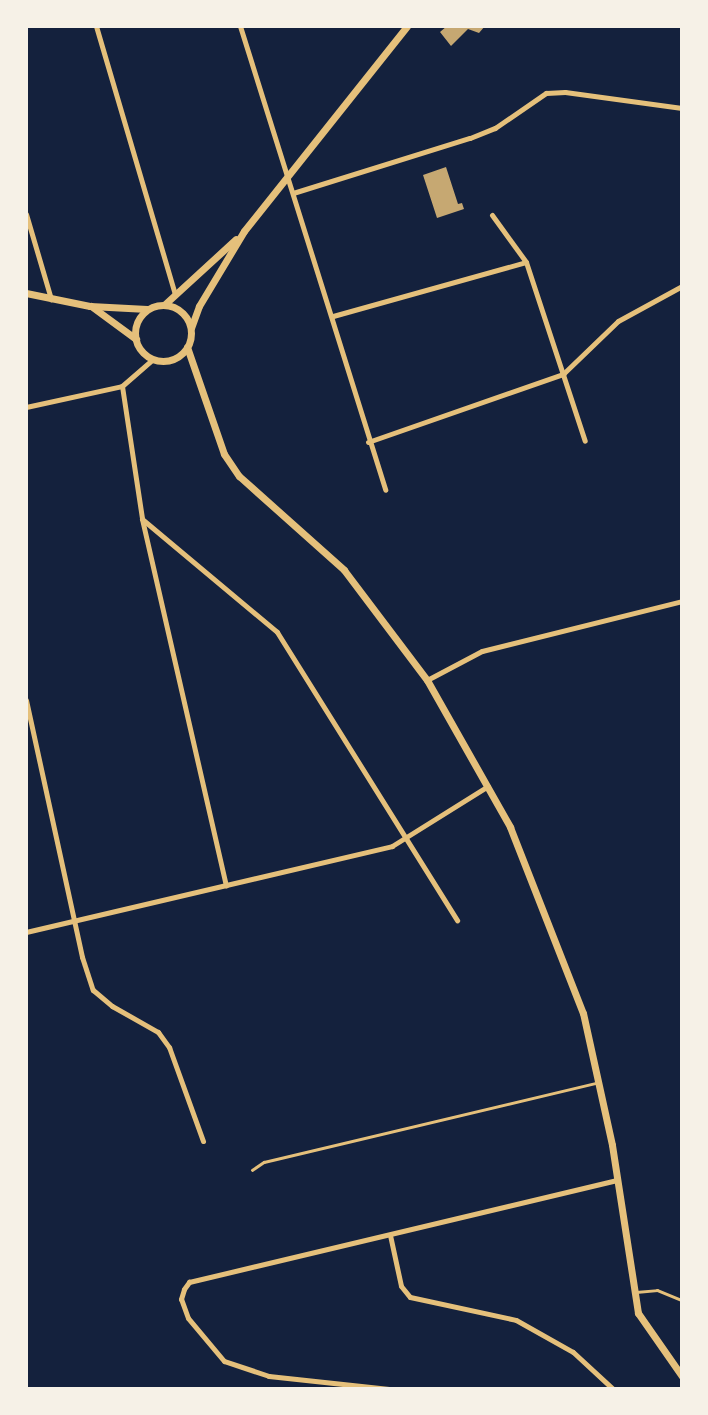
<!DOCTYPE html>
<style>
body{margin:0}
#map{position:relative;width:708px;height:1415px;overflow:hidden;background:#14213d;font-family:"Alegreya Sans",sans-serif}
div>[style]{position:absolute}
.building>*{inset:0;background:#c6a872}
.service>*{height:2.5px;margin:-1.25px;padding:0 1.25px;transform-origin:1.25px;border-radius:1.25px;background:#e5c07b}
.minor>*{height:5px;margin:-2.5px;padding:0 2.5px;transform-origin:2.5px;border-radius:2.5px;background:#e5c07b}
.tertiary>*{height:7px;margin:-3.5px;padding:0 3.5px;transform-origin:3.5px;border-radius:3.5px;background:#e5c07b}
.tertiary>.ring{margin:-3.5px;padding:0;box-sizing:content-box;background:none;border:7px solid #e5c07b;border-radius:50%}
span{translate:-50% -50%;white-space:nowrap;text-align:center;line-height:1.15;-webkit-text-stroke:7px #f6f1e7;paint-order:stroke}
.frame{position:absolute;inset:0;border:28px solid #f6f1e7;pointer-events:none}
</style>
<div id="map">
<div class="building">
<div style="clip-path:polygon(447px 26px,485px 26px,479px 33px,468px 29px,451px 46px,440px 32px)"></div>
<div style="clip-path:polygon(446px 167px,458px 204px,462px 203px,464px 209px,437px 218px,423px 175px)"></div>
</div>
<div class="service">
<div style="left:252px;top:1170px;width:14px;rotate:-34deg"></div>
<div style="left:264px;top:1162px;width:341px;rotate:-13.4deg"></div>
<div style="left:636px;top:1292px;width:21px;rotate:-5deg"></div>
<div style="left:657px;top:1290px;width:27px;rotate:22deg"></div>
</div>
<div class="minor">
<div style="left:96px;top:26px;width:280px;rotate:73.6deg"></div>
<div style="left:240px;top:26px;width:486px;rotate:72.6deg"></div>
<div style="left:293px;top:193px;width:185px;rotate:-17.3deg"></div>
<div style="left:470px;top:138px;width:27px;rotate:-22deg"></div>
<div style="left:495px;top:128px;width:62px;rotate:-34.5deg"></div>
<div style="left:546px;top:93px;width:19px;rotate:-3deg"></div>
<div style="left:565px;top:92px;width:118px;rotate:7.8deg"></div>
<div style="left:26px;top:214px;width:89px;rotate:73.6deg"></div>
<div style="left:492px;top:215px;width:58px;rotate:54.1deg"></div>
<div style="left:526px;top:262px;width:188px;rotate:71.8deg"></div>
<div style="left:333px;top:316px;width:200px;rotate:-15.6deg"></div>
<div style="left:122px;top:386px;width:134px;rotate:81.4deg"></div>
<div style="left:142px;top:519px;width:376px;rotate:77.1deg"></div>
<div style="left:26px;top:407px;width:98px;rotate:-12.3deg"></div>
<div style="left:122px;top:386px;width:41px;rotate:-41.1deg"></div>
<div style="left:368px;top:442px;width:207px;rotate:-19.2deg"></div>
<div style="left:563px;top:374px;width:76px;rotate:-43.9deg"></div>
<div style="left:618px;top:321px;width:73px;rotate:-28.7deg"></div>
<div style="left:142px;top:519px;width:176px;rotate:39.9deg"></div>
<div style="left:277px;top:632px;width:340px;rotate:58deg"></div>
<div style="left:427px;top:680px;width:62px;rotate:-27.8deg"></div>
<div style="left:482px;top:651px;width:206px;rotate:-14deg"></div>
<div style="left:26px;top:700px;width:263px;rotate:77.7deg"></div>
<div style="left:82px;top:957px;width:35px;rotate:72deg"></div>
<div style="left:93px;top:990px;width:25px;rotate:40deg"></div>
<div style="left:112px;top:1006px;width:53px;rotate:29.5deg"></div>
<div style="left:158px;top:1032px;width:19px;rotate:54deg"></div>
<div style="left:169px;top:1047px;width:100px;rotate:70.1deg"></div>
<div style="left:26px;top:932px;width:376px;rotate:-13.2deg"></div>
<div style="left:392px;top:846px;width:113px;rotate:-32deg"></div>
<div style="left:390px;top:1235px;width:52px;rotate:77.8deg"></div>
<div style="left:401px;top:1286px;width:14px;rotate:51deg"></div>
<div style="left:410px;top:1297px;width:108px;rotate:12.2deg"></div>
<div style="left:516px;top:1320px;width:65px;rotate:29.3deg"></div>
<div style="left:573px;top:1352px;width:54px;rotate:42.8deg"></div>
<div style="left:389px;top:1389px;width:121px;rotate:-173.8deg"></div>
<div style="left:269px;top:1376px;width:47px;rotate:-161.6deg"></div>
<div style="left:224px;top:1361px;width:56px;rotate:-129.9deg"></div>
<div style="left:188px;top:1318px;width:20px;rotate:-110deg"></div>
<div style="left:181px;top:1299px;width:10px;rotate:-73deg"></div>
<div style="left:184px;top:1289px;width:9px;rotate:-54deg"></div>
<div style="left:189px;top:1282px;width:441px;rotate:-13.4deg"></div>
</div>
<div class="tertiary">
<div style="left:26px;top:293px;width:65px;rotate:11.5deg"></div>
<div style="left:90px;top:306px;width:57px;rotate:3deg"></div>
<div style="left:165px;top:304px;width:96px;rotate:-42.5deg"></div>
<div class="ring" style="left:135px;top:305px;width:49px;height:49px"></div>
<div style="left:91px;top:306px;width:56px;rotate:36.3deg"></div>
<div style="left:191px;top:328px;width:23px;rotate:-70deg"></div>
<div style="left:199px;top:306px;width:87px;rotate:-59deg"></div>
<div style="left:244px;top:231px;width:262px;rotate:-51.5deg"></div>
<div style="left:187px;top:347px;width:113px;rotate:70.9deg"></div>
<div style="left:224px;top:454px;width:27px;rotate:56deg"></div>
<div style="left:239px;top:476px;width:141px;rotate:41.8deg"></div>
<div style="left:344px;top:570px;width:138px;rotate:53deg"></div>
<div style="left:427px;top:680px;width:169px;rotate:60.5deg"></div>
<div style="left:510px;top:827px;width:200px;rotate:68.6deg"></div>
<div style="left:583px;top:1013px;width:135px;rotate:77.6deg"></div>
<div style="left:612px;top:1145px;width:170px;rotate:81.2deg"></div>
<div style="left:638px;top:1313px;width:77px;rotate:55.1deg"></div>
</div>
<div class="frame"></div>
</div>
